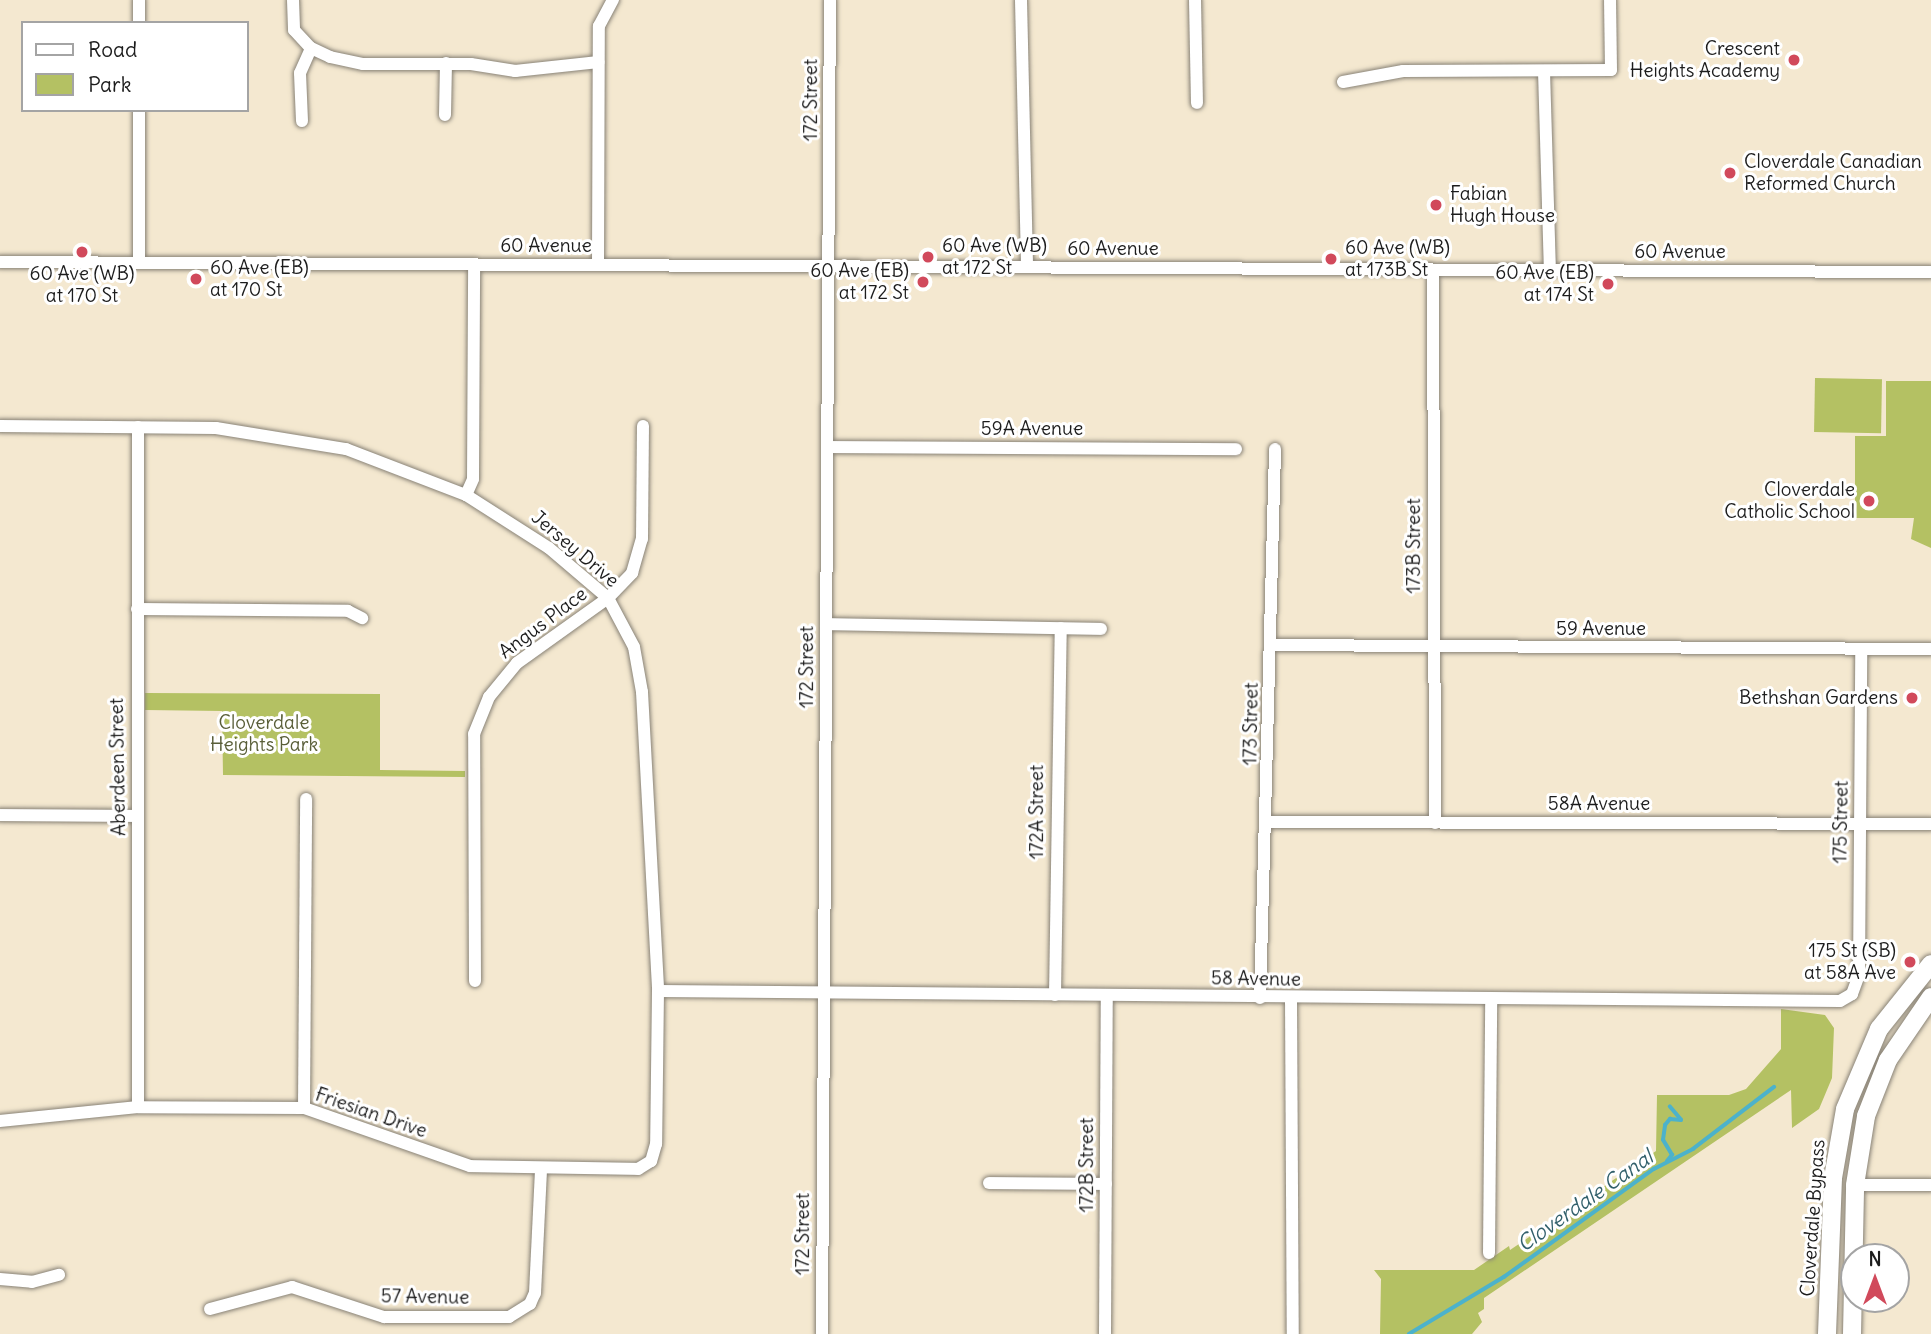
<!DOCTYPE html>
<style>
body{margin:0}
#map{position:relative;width:1931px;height:1334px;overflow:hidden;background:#f4e8d0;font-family:Delius,sans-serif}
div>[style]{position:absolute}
.green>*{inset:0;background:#b4c163;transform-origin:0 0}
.stream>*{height:3.5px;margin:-1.75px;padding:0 1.75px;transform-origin:1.75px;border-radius:1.75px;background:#4cb2cb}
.roads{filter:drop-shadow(0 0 2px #888276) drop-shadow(0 0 2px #888276)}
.minor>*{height:12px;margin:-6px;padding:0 6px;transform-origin:6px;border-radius:6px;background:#fff}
.highway>*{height:18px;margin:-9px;padding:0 9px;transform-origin:9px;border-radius:9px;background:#fff}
.dots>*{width:19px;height:19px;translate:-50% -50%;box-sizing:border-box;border:4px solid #fff;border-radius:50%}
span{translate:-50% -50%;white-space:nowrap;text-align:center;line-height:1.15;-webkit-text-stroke:6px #fff;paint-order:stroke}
.poi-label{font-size:19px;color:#1c1c1c}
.right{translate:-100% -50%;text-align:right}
.left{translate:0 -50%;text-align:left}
.street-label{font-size:19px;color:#1c1c1c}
.park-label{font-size:19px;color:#595e38}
.water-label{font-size:21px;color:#32606b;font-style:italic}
.legend{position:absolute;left:21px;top:21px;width:228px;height:91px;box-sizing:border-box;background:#fff;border:2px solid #a4a4a4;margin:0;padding:9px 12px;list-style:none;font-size:21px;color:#1c1c1c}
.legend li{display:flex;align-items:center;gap:14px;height:35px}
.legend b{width:35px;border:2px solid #a4a4a4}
.north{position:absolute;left:1840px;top:1243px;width:70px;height:70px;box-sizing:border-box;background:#fff;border:2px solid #a4a4a4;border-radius:50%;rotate:0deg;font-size:19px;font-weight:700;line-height:28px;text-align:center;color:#1c1c1c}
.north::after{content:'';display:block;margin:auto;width:24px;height:32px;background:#d1495b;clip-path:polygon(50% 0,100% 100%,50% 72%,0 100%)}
</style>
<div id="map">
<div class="green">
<div style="left:1815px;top:378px;width:67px;height:54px;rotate:1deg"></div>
<div style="clip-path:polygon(1886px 381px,1931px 381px,1931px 548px,1911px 539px,1914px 518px,1855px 518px,1855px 436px,1886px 436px)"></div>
<div style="clip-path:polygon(145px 693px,380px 694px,380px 770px,465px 771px,465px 777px,223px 775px,222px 711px,145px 710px)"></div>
<div style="clip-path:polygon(1781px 1009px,1825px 1015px,1834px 1028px,1832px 1078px,1819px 1109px,1792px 1128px,1791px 1090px,1484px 1298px,1484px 1309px,1478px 1313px,1482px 1322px,1472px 1334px,1380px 1334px,1381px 1279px,1374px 1270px,1474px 1270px,1509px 1246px,1510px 1250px,1656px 1151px,1657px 1095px,1729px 1095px,1746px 1089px,1781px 1049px)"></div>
</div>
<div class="stream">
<div style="left:1667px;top:1161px;width:8px;rotate:-50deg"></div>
<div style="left:1672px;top:1155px;width:17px;rotate:-121deg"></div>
<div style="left:1663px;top:1140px;width:15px;rotate:-82deg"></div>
<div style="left:1665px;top:1125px;width:8px;rotate:-50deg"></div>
<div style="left:1670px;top:1119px;width:11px;rotate:5deg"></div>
<div style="left:1681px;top:1120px;width:17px;rotate:-130deg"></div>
<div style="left:1409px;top:1334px;width:111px;rotate:-31deg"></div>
<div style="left:1504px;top:1277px;width:185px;rotate:-35.8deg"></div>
<div style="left:1654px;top:1169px;width:44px;rotate:-27.1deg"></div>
<div style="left:1693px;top:1149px;width:102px;rotate:-37.4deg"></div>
</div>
<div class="roads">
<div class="minor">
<div style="left:293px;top:0;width:30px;rotate:88deg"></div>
<div style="left:294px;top:30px;width:25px;rotate:47deg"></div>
<div style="left:311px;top:48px;width:21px;rotate:25deg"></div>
<div style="left:330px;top:57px;width:34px;rotate:12deg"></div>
<div style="left:363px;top:64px;width:108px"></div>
<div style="left:471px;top:64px;width:45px;rotate:9deg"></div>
<div style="left:515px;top:71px;width:84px;rotate:-6.1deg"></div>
<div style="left:1021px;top:0;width:267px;rotate:88.7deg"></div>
<div style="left:1195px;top:0;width:103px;rotate:88.9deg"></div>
<div style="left:139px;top:23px;width:23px;rotate:-90deg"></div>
<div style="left:1544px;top:71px;width:199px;rotate:88.3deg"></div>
<div style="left:1343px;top:82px;width:61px;rotate:-10.4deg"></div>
<div style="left:1403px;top:71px;width:208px;rotate:-0.3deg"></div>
<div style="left:1611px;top:70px;width:70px;rotate:-90.8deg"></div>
<div style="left:445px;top:115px;width:52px;rotate:-88.9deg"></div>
<div style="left:302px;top:121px;width:48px;rotate:-92.4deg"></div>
<div style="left:300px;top:73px;width:27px;rotate:-66deg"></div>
<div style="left:0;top:262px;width:1931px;rotate:0.3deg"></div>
<div style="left:139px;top:262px;width:152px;rotate:-90deg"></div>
<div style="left:598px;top:265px;width:239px;rotate:-89.8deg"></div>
<div style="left:599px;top:26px;width:30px;rotate:-62deg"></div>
<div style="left:1433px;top:270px;width:553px;rotate:89.79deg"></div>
<div style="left:0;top:426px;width:216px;rotate:0.5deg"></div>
<div style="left:216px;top:428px;width:132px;rotate:9.2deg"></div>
<div style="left:346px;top:449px;width:129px;rotate:21deg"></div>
<div style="left:466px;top:495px;width:98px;rotate:32.6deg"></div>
<div style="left:549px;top:548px;width:77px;rotate:40.3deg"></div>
<div style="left:608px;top:598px;width:55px;rotate:62deg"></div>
<div style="left:634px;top:647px;width:46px;rotate:79.9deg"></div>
<div style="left:642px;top:692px;width:299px;rotate:86.9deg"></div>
<div style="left:658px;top:991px;width:153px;rotate:90.7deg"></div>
<div style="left:656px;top:1144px;width:18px;rotate:106deg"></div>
<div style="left:651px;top:1161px;width:15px;rotate:148deg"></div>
<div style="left:638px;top:1169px;width:168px;rotate:-179deg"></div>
<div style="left:470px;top:1166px;width:176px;rotate:-160.7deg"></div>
<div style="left:304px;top:1108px;width:166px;rotate:-179.7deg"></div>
<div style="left:138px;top:1107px;width:139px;rotate:174.2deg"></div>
<div style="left:828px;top:447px;width:408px;rotate:0.3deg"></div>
<div style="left:466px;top:495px;width:17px;rotate:-66deg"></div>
<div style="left:473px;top:479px;width:215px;rotate:-89.7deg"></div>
<div style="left:137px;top:609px;width:211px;rotate:0.5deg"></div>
<div style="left:348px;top:611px;width:16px;rotate:27deg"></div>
<div style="left:826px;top:624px;width:275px;rotate:1deg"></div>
<div style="left:1271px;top:645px;width:660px;rotate:0.35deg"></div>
<div style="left:0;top:815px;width:137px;rotate:0.4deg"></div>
<div style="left:1267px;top:822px;width:664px;rotate:0.17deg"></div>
<div style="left:475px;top:981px;width:247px;rotate:-90.2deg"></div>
<div style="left:474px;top:734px;width:40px;rotate:-68deg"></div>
<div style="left:489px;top:697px;width:44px;rotate:-50.5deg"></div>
<div style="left:517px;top:663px;width:112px;rotate:-35.5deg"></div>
<div style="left:608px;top:598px;width:35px;rotate:-46deg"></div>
<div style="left:632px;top:573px;width:35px;rotate:-74deg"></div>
<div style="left:642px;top:539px;width:113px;rotate:-89.5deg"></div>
<div style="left:658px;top:991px;width:1182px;rotate:0.48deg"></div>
<div style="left:1840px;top:1001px;width:14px;rotate:-30deg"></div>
<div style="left:1852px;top:994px;width:20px;rotate:-70deg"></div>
<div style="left:1859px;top:975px;width:326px;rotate:-89.6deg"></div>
<div style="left:1055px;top:995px;width:367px;rotate:-89.1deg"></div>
<div style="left:1260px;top:998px;width:549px;rotate:-88.43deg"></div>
<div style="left:1291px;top:998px;width:336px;rotate:89.7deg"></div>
<div style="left:138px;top:1107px;width:680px;rotate:-90deg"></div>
<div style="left:304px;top:1108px;width:309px;rotate:-89.6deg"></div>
<div style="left:989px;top:1183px;width:117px;rotate:0.5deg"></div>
<div style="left:1855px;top:1185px;width:76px"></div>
<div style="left:1489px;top:1253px;width:253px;rotate:-89.5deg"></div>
<div style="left:0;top:1279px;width:32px;rotate:5deg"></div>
<div style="left:32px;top:1282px;width:28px;rotate:-15deg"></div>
<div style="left:210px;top:1309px;width:85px;rotate:-15deg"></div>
<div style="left:292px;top:1287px;width:97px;rotate:18.1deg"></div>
<div style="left:384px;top:1317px;width:125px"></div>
<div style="left:509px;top:1317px;width:25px;rotate:-32deg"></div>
<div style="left:530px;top:1304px;width:12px;rotate:-66deg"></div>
<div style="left:535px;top:1293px;width:123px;rotate:-87.2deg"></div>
<div style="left:822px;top:1334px;width:1334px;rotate:-89.66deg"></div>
<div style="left:1105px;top:1334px;width:338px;rotate:-89.7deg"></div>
</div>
<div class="highway">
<div style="left:1827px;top:1334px;width:156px;rotate:-87.8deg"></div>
<div style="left:1833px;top:1178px;width:70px;rotate:-80.1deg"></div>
<div style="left:1845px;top:1109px;width:87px;rotate:-67deg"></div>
<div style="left:1879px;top:1029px;width:83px;rotate:-51.3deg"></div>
<div style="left:1852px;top:1334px;width:149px;rotate:-88.8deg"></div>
<div style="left:1855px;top:1185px;width:70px;rotate:-80.9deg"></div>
<div style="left:1866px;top:1116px;width:60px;rotate:-68.6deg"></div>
<div style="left:1888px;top:1060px;width:76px;rotate:-55.7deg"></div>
</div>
</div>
<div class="dots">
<div style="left:1794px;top:60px;background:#d1495b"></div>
<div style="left:1730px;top:173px;background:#d1495b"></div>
<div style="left:1436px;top:205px;background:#d1495b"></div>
<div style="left:82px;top:252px;background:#d1495b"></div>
<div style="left:928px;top:257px;background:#d1495b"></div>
<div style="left:1331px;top:259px;background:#d1495b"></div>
<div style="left:196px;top:279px;background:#d1495b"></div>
<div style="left:923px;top:282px;background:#d1495b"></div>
<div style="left:1608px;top:284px;background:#d1495b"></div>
<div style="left:1869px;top:501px;background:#d1495b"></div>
<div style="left:1912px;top:698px;background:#d1495b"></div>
<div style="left:1910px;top:962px;background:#d1495b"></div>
</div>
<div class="poi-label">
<span class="right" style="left:1780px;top:60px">Crescent<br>Heights Academy</span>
<span class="left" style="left:1744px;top:173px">Cloverdale Canadian<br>Reformed Church</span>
<span class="left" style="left:1450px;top:205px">Fabian<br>Hugh House</span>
<span class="left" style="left:942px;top:257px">60 Ave (WB)<br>at 172 St</span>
<span class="left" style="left:1345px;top:259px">60 Ave (WB)<br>at 173B St</span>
<span class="left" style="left:210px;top:279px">60 Ave (EB)<br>at 170 St</span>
<span class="right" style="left:909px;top:282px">60 Ave (EB)<br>at 172 St</span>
<span class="right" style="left:1594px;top:284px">60 Ave (EB)<br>at 174 St</span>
<span style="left:82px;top:285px">60 Ave (WB)<br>at 170 St</span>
<span class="right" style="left:1855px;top:501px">Cloverdale<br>Catholic School</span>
<span class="right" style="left:1898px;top:698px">Bethshan Gardens</span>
<span class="right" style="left:1896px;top:962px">175 St (SB)<br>at 58A Ave</span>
</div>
<div class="street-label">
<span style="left:811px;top:100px;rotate:-90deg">172 Street</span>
<span style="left:546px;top:246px">60 Avenue</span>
<span style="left:1113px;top:249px">60 Avenue</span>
<span style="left:1680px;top:252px">60 Avenue</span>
<span style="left:1032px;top:429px">59A Avenue</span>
<span style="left:1414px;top:546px;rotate:-90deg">173B Street</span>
<span style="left:575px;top:549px;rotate:40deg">Jersey Drive</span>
<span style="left:543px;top:623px;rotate:-37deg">Angus Place</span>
<span style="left:1601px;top:629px">59 Avenue</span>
<span style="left:807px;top:667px;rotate:-90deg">172 Street</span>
<span style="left:1251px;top:724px;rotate:-89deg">173 Street</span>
<span style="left:118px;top:767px;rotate:-91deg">Aberdeen Street</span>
<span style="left:1599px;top:804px">58A Avenue</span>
<span style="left:1037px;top:812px;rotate:-90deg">172A Street</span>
<span style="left:1841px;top:822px;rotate:-89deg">175 Street</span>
<span style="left:1256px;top:979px;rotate:1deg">58 Avenue</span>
<span style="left:371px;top:1113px;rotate:19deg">Friesian Drive</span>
<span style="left:1087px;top:1165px;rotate:-90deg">172B Street</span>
<span style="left:1813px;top:1218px;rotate:-86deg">Cloverdale Bypass</span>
<span style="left:803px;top:1234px;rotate:-90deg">172 Street</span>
<span style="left:425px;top:1297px;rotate:1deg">57 Avenue</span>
</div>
<div class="park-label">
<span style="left:264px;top:734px">Cloverdale<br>Heights Park</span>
</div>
<div class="water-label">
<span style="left:1585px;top:1201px;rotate:-35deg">Cloverdale Canal</span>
</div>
<ul class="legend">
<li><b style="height:9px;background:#fff"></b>Road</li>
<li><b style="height:19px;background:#b4c163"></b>Park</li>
</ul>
<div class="north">N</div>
</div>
